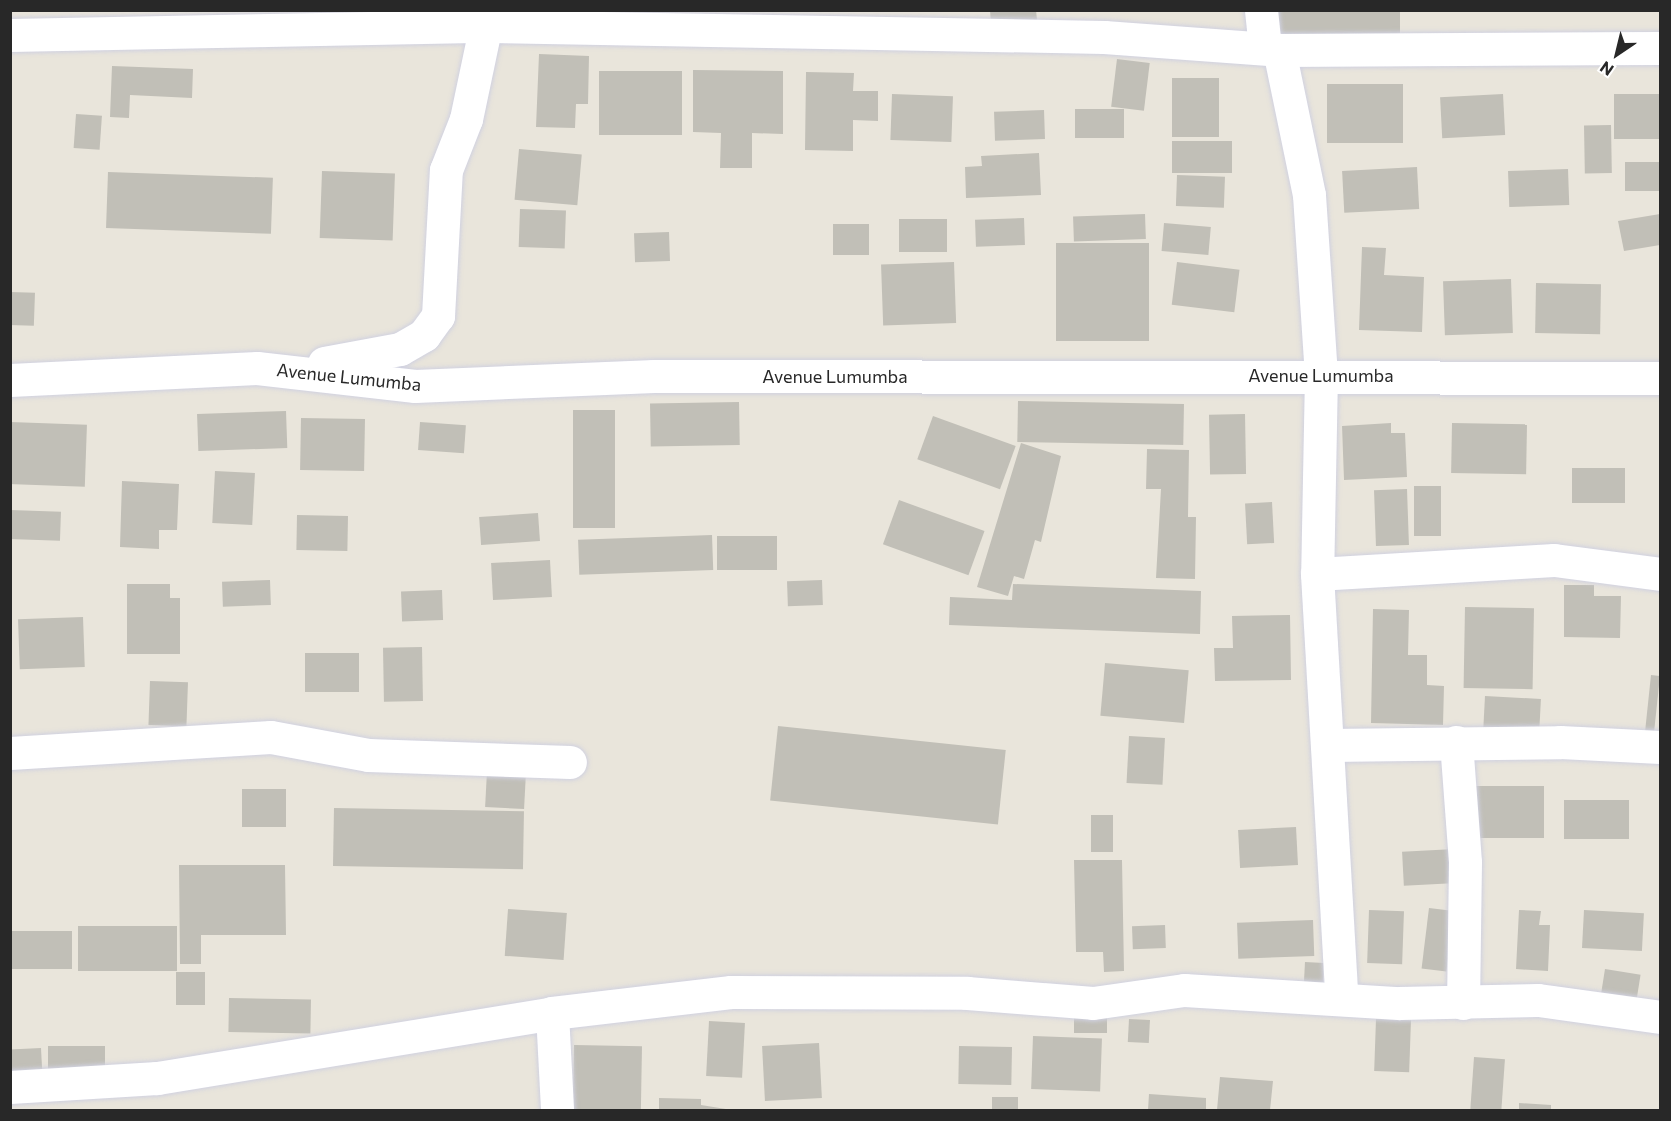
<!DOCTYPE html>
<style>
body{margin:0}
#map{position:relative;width:1671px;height:1121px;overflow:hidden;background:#e9e5db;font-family:Commissioner,sans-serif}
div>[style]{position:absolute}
.building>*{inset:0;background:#c1bfb7;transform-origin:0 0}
.roads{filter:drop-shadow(0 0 2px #d0d1e0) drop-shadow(0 0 2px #d0d1e0)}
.minor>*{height:33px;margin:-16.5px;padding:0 16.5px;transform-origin:16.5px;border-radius:16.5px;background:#fff}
span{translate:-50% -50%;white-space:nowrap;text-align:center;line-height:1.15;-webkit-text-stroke:6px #fff;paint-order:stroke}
.street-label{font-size:18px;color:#282828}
.frame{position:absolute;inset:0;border:12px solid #282828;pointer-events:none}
.north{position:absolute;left:1587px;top:24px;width:60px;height:60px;-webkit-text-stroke:4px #fff;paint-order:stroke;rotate:215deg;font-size:16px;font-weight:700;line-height:24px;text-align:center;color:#282828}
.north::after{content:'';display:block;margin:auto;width:21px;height:27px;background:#282828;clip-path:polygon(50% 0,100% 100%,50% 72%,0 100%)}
</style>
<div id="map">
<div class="building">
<div style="clip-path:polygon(990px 10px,1036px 10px,1037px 20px,991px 23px)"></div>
<div style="left:1276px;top:10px;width:124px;height:24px"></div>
<div style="clip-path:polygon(539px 54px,589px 56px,588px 104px,576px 104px,575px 128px,536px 127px)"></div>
<div style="left:1117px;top:59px;width:33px;height:48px;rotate:7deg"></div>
<div style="clip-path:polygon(112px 66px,193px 69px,192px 98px,130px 95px,129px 118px,110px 117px)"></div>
<div style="clip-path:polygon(693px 70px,783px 71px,783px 134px,752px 133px,752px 168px,720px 168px,721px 133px,693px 132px)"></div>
<div style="left:599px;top:71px;width:83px;height:64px"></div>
<div style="clip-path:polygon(806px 72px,854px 73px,853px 91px,878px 91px,878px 121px,853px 120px,853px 151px,805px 150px)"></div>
<div style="left:1172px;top:78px;width:47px;height:59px"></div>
<div style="left:1327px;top:84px;width:76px;height:59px"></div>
<div style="left:892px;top:94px;width:61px;height:46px;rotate:2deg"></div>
<div style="left:1503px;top:94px;width:41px;height:63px;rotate:87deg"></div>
<div style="left:1660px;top:94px;width:45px;height:46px;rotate:90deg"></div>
<div style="left:1124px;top:109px;width:29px;height:49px;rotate:90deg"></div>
<div style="left:1044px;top:110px;width:29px;height:50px;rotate:88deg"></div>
<div style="left:76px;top:114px;width:26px;height:34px;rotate:4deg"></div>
<div style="left:1611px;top:125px;width:48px;height:27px;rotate:89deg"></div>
<div style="left:1172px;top:141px;width:60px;height:32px"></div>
<div style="left:519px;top:149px;width:63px;height:51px;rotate:5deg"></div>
<div style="clip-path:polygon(1039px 153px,1041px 195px,966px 198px,965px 167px,982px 166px,981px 156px)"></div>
<div style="left:1625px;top:162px;width:35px;height:29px"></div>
<div style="left:1417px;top:167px;width:42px;height:75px;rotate:87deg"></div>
<div style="left:1568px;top:169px;width:36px;height:60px;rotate:88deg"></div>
<div style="left:322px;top:171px;width:73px;height:67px;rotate:2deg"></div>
<div style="left:108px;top:172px;width:165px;height:56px;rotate:2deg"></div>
<div style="left:1177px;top:175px;width:48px;height:31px;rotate:2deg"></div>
<div style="left:520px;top:209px;width:46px;height:38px;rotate:2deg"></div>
<div style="left:1145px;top:214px;width:25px;height:72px;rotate:88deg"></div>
<div style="clip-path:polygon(1660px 214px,1660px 245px,1624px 251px,1618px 221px)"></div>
<div style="left:1024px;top:218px;width:27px;height:49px;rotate:88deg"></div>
<div style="left:899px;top:219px;width:48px;height:33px"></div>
<div style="left:1164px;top:223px;width:47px;height:28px;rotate:5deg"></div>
<div style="left:833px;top:224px;width:36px;height:31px"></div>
<div style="left:669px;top:232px;width:29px;height:35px;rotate:88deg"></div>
<div style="left:1056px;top:243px;width:93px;height:98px"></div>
<div style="clip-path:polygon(1362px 247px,1386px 248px,1384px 275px,1424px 277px,1422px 332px,1359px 330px)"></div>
<div style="left:954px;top:262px;width:61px;height:73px;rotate:88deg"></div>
<div style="left:1177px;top:262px;width:63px;height:43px;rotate:7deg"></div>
<div style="left:1511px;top:279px;width:54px;height:68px;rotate:88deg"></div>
<div style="left:1536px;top:283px;width:65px;height:50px;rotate:1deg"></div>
<div style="left:10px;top:292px;width:25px;height:33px;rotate:2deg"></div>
<div style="left:1018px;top:401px;width:166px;height:41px;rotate:1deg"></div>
<div style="left:739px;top:402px;width:43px;height:89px;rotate:89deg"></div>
<div style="left:573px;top:410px;width:42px;height:118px"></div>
<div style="left:286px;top:411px;width:37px;height:89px;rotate:88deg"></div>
<div style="left:1245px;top:414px;width:60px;height:36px;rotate:89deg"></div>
<div style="left:933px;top:416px;width:88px;height:46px;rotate:20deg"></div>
<div style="left:301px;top:418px;width:64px;height:52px;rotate:1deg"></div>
<div style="left:10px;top:422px;width:77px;height:62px;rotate:2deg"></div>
<div style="left:420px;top:422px;width:46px;height:28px;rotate:4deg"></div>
<div style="clip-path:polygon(1391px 423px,1391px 433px,1405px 433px,1407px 477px,1344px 480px,1342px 426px)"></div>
<div style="left:1452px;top:423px;width:75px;height:50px;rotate:1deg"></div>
<div style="clip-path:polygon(1021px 443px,1061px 456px,1041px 542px,1035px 540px,1024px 579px,1014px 576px,1008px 596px,977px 587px)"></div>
<div style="clip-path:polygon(1147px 449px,1189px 450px,1188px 517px,1196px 517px,1195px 579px,1156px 578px,1161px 489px,1146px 489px)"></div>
<div style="left:1572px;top:468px;width:53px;height:35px"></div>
<div style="left:215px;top:471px;width:40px;height:52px;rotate:3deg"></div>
<div style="clip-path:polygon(122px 481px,179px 484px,177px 530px,159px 530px,159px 549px,120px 547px)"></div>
<div style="left:1414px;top:486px;width:27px;height:50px"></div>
<div style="left:1407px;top:489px;width:56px;height:33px;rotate:88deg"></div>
<div style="left:899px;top:500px;width:91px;height:47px;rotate:20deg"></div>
<div style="left:1272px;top:502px;width:41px;height:27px;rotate:87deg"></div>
<div style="left:10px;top:510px;width:51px;height:29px;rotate:2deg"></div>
<div style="left:538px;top:513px;width:28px;height:59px;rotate:86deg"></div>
<div style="left:297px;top:515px;width:51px;height:35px;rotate:1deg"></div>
<div style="left:712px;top:535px;width:35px;height:134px;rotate:88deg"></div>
<div style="left:717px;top:536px;width:60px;height:34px"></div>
<div style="left:550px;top:560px;width:37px;height:59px;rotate:87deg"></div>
<div style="left:270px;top:580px;width:25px;height:48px;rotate:88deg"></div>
<div style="left:822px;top:580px;width:25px;height:35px;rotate:88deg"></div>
<div style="clip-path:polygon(127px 584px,170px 584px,170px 598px,180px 598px,180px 654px,127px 654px)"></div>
<div style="clip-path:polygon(1013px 584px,1201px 591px,1200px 634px,949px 625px,950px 597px,1012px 600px)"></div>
<div style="clip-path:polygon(1564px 585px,1594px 585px,1594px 596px,1621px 596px,1620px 638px,1564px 637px)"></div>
<div style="left:442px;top:590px;width:30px;height:41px;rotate:88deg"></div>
<div style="left:1465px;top:607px;width:69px;height:81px;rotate:1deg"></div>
<div style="clip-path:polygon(1373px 609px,1409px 610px,1408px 655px,1427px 655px,1427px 685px,1444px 686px,1443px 725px,1371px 723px)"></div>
<div style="clip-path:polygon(1290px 615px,1291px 680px,1215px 681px,1214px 648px,1233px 648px,1232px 616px)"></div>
<div style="left:83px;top:617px;width:50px;height:65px;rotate:88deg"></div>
<div style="left:422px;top:647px;width:54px;height:39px;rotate:89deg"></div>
<div style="left:305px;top:653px;width:54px;height:39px"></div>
<div style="left:1105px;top:663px;width:84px;height:53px;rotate:5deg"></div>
<div style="left:1651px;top:675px;width:9px;height:57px;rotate:6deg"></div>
<div style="left:150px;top:681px;width:38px;height:44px;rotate:2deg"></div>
<div style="left:1485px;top:696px;width:56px;height:34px;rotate:3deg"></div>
<div style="left:778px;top:726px;width:229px;height:75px;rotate:6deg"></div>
<div style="left:1129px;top:736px;width:36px;height:47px;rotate:3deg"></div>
<div style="left:487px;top:771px;width:39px;height:36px;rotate:3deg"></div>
<div style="left:1468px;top:786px;width:76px;height:52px"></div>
<div style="left:242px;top:789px;width:44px;height:38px"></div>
<div style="left:1564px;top:800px;width:65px;height:39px"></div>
<div style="left:334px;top:808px;width:190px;height:58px;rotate:1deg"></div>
<div style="left:1113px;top:815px;width:37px;height:22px;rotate:90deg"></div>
<div style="left:1296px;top:827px;width:38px;height:58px;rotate:87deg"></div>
<div style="left:1455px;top:849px;width:34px;height:53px;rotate:87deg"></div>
<div style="clip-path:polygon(1074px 860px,1122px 860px,1124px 971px,1104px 972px,1103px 952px,1076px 952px)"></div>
<div style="clip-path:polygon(179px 865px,285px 865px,286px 935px,201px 935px,201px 964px,180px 964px)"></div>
<div style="left:1429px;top:908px;width:25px;height:61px;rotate:7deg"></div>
<div style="left:508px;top:909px;width:59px;height:47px;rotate:4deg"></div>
<div style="left:1369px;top:910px;width:35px;height:53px;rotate:2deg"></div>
<div style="clip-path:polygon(1519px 910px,1541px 911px,1539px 925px,1550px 925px,1548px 971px,1516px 969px)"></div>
<div style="left:1584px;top:910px;width:60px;height:38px;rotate:3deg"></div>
<div style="left:1313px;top:920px;width:36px;height:76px;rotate:88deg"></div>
<div style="left:1165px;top:925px;width:23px;height:33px;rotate:88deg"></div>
<div style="left:78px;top:926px;width:99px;height:45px"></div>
<div style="left:10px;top:931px;width:62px;height:38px"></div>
<div style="left:1305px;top:962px;width:19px;height:22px;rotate:3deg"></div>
<div style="left:1605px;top:969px;width:36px;height:27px;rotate:9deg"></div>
<div style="left:176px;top:972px;width:29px;height:33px"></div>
<div style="left:229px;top:998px;width:82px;height:34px;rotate:1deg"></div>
<div style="left:1074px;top:1011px;width:33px;height:22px"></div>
<div style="left:1129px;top:1019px;width:21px;height:23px;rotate:3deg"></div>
<div style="left:1376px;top:1019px;width:35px;height:52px;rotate:2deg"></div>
<div style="left:709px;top:1021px;width:36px;height:55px;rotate:3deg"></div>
<div style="left:1033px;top:1036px;width:69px;height:53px;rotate:2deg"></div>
<div style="left:819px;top:1043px;width:55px;height:57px;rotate:87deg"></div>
<div style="left:574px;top:1045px;width:68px;height:65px;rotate:1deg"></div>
<div style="left:48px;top:1046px;width:57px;height:33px"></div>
<div style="left:959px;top:1046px;width:53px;height:38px;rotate:1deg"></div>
<div style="left:41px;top:1048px;width:33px;height:31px;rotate:87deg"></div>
<div style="left:1474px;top:1057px;width:31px;height:53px;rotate:4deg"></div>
<div style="clip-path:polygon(1220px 1077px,1273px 1081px,1270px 1110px,1217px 1110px)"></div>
<div style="clip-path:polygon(1149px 1094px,1206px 1098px,1206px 1110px,1148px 1110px)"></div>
<div style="left:992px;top:1097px;width:26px;height:13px"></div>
<div style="clip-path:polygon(659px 1098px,701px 1099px,701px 1105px,732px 1110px,659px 1110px)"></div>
<div style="clip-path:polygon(1519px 1103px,1551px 1105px,1551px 1110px,1519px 1110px)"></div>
</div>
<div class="roads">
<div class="minor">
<div style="left:1261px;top:10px;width:37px;rotate:84deg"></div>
<div style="left:10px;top:35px;width:478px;rotate:-1.1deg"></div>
<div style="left:488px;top:26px;width:616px;rotate:1.02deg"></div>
<div style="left:1104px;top:37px;width:175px;rotate:4.2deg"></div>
<div style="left:1279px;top:50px;width:381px;rotate:-0.3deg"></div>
<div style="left:1279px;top:50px;width:148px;rotate:78.3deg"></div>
<div style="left:1309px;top:195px;width:179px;rotate:86.2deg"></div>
<div style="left:1321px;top:374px;width:200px;rotate:91.1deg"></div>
<div style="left:1317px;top:574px;width:423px;rotate:86.7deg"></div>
<div style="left:324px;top:363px;width:77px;rotate:-10.4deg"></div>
<div style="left:400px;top:349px;width:28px;rotate:-30deg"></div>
<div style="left:424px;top:335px;width:24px;rotate:-54deg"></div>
<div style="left:438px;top:316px;width:146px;rotate:-86.9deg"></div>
<div style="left:446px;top:170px;width:55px;rotate:-68.6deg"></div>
<div style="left:466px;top:119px;width:111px;rotate:-78.1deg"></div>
<div style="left:10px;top:380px;width:247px;rotate:-2.8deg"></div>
<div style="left:257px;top:368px;width:159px;rotate:6.5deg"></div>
<div style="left:415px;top:386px;width:239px;rotate:-2.4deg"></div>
<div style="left:654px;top:376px;width:1006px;rotate:0.11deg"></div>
<div style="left:1317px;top:574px;width:237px;rotate:-3.4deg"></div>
<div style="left:1554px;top:560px;width:107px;rotate:7.5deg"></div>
<div style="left:1456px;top:742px;width:120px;rotate:85.7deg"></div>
<div style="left:1465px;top:862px;width:141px;rotate:90.8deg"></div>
<div style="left:1328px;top:745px;width:232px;rotate:-0.7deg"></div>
<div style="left:1560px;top:742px;width:100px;rotate:2.9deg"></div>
<div style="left:10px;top:753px;width:261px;rotate:-3.5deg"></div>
<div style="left:271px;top:737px;width:99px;rotate:10.5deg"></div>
<div style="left:368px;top:755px;width:202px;rotate:2deg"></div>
<div style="left:552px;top:1013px;width:97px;rotate:87deg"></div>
<div style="left:10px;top:1087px;width:147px;rotate:-3.5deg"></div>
<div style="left:157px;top:1078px;width:400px;rotate:-9.3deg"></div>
<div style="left:552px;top:1013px;width:180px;rotate:-6.7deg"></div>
<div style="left:731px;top:992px;width:236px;rotate:0.2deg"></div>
<div style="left:967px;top:993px;width:126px;rotate:4.5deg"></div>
<div style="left:1093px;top:1003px;width:92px;rotate:-8.1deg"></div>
<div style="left:1184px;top:990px;width:215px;rotate:3.5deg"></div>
<div style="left:1399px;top:1003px;width:139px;rotate:-1.2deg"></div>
<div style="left:1538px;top:1000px;width:123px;rotate:7.9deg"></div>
</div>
</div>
<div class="street-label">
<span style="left:1321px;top:375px">Avenue Lumumba</span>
<span style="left:835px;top:376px">Avenue Lumumba</span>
<span style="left:349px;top:377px;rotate:6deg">Avenue Lumumba</span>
</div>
<div class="frame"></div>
<div class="north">N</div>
</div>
